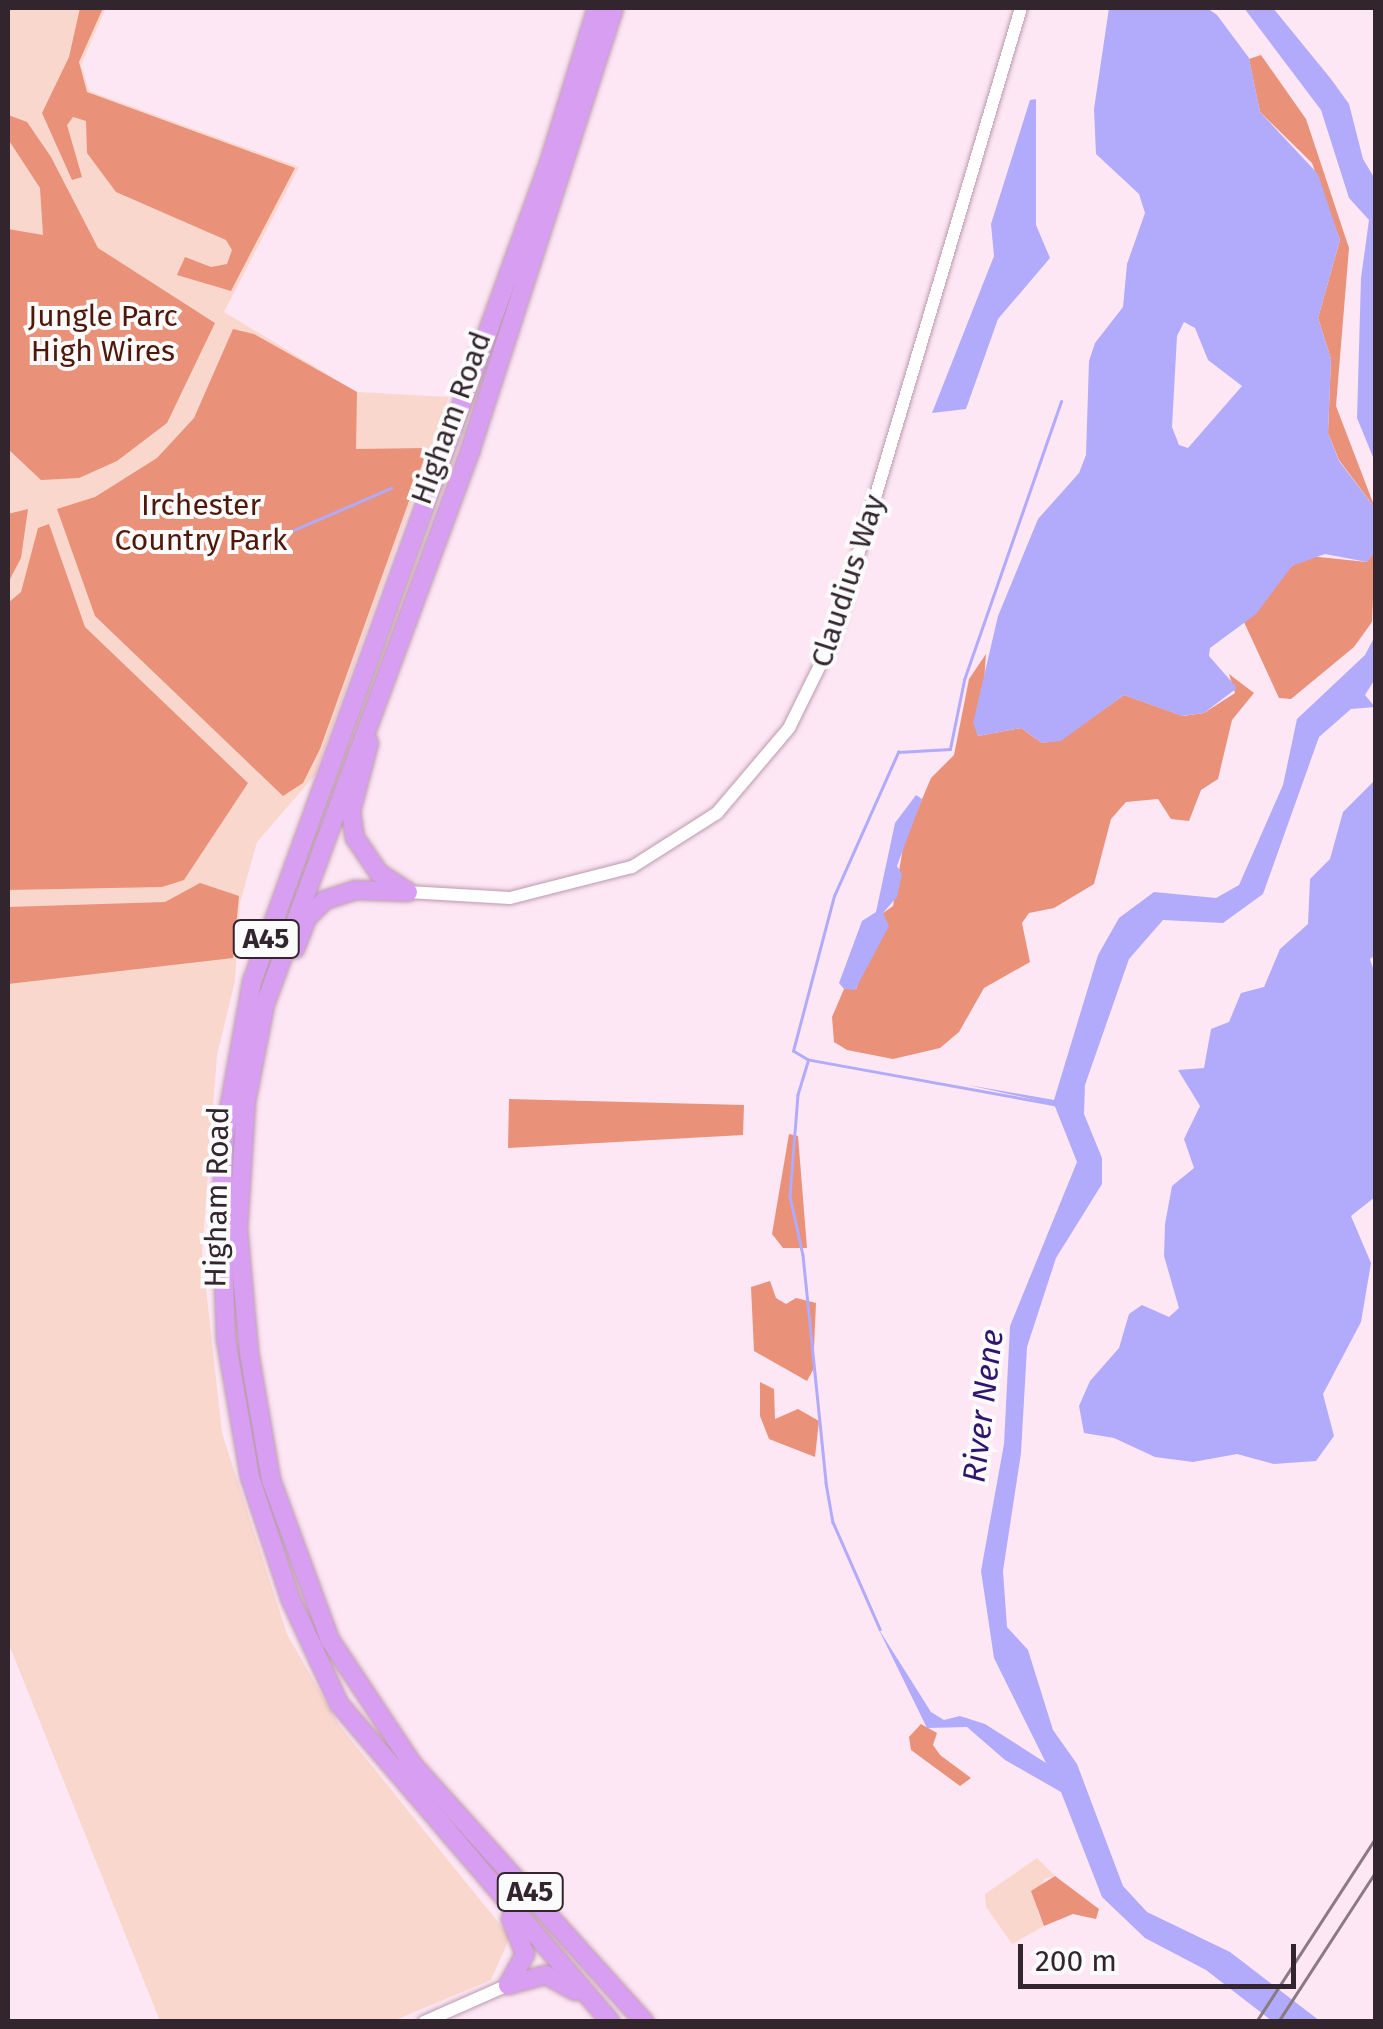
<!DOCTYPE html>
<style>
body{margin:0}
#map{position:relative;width:1383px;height:2029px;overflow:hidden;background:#fde7f4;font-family:"Fira Sans",sans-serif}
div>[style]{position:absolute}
.green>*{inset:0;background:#f9d7cd}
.forest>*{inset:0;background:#e99179}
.water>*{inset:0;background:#b2aafa}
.stream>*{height:2.5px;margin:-1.25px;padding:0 1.25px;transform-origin:1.25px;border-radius:1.25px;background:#b2aafa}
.roads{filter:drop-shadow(0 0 2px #bc9aae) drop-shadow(0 0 2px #bc9aae)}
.minor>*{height:12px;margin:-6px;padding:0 6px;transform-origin:6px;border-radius:6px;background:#fff}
.highway>*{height:18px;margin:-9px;padding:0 9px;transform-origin:9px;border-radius:9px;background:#d79ef1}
.rail>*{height:2.5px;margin:-1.25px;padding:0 1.25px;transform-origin:1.25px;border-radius:1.25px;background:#8b7983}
span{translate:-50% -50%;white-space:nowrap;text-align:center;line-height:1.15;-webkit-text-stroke:8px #fbfbfb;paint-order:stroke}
.shield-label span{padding:2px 8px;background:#fbfbfb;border:2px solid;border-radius:8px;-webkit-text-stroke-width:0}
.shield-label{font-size:28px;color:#33252d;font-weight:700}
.park-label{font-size:30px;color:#4f180a}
.street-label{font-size:30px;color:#33252d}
.water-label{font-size:32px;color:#301570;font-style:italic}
.frame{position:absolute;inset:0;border:10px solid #33252d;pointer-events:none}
.scale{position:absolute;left:1018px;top:1944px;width:278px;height:45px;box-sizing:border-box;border:5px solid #33252d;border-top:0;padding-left:12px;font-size:30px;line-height:35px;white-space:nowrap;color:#33252d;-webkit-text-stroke:8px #fbfbfb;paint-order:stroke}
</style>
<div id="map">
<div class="green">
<div style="clip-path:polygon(8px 8px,106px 8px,81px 65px,89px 91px,299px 167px,224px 312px,357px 392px,449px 397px,315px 775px,257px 842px,240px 903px,235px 981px,217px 1055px,202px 1252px,222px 1433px,287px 1634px,339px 1725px,510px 1937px,491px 1980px,393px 2021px,160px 2021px,8px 1642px,8px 984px,19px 982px,8px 982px)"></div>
<div style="clip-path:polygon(1037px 1858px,1055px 1876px,1044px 1879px,1037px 1909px,1044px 1926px,1012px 1944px,986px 1907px,985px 1894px)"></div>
</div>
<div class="forest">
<div style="clip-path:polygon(80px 8px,103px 8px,79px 62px,87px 92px,295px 168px,231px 291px,177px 275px,185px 257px,211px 267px,227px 264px,232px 250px,226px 240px,116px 192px,87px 153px,86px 121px,73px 117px,67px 125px,82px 177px,72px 180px,42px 113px,69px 57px)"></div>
<div style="clip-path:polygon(1261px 55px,1306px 119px,1349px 248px,1336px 406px,1375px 508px,1339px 460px,1328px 433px,1331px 359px,1318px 318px,1340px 240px,1312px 163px,1260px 112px,1249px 59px)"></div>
<div style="clip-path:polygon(8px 115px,27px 122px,51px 157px,98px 248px,215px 323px,167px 423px,117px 461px,79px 478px,41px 480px,8px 449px,8px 229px,43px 235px,40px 188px,8px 139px)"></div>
<div style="clip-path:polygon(233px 329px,254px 334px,357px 392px,356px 449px,428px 448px,320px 749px,303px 783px,283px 796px,95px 616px,57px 509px,95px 497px,157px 458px,194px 418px)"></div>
<div style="clip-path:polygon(28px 509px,21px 558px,8px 583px,8px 514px)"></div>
<div style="clip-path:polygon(49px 524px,85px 627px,248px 783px,184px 880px,162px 887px,8px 890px,8px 603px,21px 592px,38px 528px)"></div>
<div style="clip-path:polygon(1375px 550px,1372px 622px,1354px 647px,1291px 699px,1279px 698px,1244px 622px,1292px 566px,1309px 556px,1367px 562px)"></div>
<div style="clip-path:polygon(986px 654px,982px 710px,974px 723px,978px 736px,1021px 728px,1042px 743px,1061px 740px,1124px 695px,1183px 716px,1204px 713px,1235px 693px,1229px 674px,1254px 693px,1232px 720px,1218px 779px,1201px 790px,1189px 821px,1171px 819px,1158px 799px,1126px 802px,1111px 819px,1094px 884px,1054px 908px,1029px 913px,1022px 923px,1030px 962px,984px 988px,959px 1032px,940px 1048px,893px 1059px,847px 1050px,834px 1042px,832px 1017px,844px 989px,856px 989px,883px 913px,893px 906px,904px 842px,931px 778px,954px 755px,969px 679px)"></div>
<div style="clip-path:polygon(200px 883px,239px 896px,233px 958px,8px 984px,8px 907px,165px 902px)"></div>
<div style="clip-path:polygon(509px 1099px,744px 1105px,743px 1135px,508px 1148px)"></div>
<div style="clip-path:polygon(789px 1134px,798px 1136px,807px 1248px,783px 1248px,772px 1234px)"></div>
<div style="clip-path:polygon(770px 1281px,776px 1298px,786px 1304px,796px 1298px,816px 1303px,813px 1370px,807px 1381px,754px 1351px,751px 1287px)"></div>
<div style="clip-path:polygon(760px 1382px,774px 1389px,775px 1419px,798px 1409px,819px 1421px,815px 1457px,769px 1439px,760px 1416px)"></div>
<div style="clip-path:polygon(921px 1724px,937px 1733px,933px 1745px,940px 1755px,971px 1778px,960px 1786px,911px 1750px,909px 1737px)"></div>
<div style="clip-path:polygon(1055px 1876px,1099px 1909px,1096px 1919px,1073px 1914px,1044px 1926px,1031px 1891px)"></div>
</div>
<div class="water">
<div style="clip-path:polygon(evenodd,1109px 8px,1207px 8px,1217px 15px,1249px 58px,1260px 112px,1318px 174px,1340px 240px,1318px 318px,1331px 359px,1328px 433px,1339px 461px,1375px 508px,1375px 552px,1367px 562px,1325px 554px,1292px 566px,1256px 614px,1210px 648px,1209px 656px,1237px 688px,1204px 713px,1182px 716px,1124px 695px,1061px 741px,1042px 743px,1021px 728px,978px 736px,973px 723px,998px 616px,1038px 519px,1079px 473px,1086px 455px,1089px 361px,1095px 343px,1123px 307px,1127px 264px,1145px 213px,1139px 194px,1096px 154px,1094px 109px,1109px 8px,1184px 322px,1195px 328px,1208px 360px,1242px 386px,1188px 448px,1179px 445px,1172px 427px,1177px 336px,1184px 322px)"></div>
<div style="clip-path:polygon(1244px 8px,1273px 8px,1331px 79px,1349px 104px,1363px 159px,1375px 179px,1375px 462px,1357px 418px,1361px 278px,1369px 220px,1349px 198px,1321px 110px)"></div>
<div style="clip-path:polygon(1036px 99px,1036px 225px,1050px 258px,998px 319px,966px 409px,932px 413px,994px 256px,991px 224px,1030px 100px)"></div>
<div style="clip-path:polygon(1375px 636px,1375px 679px,1365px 695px,1375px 707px,1351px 709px,1319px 737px,1263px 894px,1223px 923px,1163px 920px,1129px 959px,1085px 1085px,1084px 1114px,1102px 1158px,1102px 1184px,1056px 1258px,1027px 1347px,1021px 1453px,1003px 1571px,1007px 1627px,1028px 1650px,1053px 1730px,1077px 1764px,1123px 1886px,1147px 1912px,1230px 1952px,1320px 2021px,1272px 2021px,1206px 1970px,1145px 1938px,1102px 1897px,1061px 1792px,1005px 1760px,967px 1727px,927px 1728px,878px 1628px,931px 1712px,944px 1720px,960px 1716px,985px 1724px,1046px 1763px,994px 1658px,981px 1571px,1004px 1444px,1010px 1326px,1077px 1162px,1054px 1104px,968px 1085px,1054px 1100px,1098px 955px,1119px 918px,1154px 892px,1216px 898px,1239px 885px,1283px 785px,1297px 719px,1365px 655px)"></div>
<div style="clip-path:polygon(1375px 780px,1376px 955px,1370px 959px,1376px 977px,1375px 1197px,1351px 1216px,1371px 1263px,1361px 1322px,1323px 1394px,1334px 1436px,1316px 1461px,1274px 1464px,1237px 1454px,1193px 1462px,1155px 1457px,1114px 1438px,1084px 1433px,1079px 1406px,1090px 1381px,1119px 1348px,1129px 1314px,1142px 1305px,1169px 1317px,1179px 1308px,1164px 1256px,1165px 1224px,1172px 1186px,1194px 1168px,1184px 1139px,1200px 1106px,1178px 1070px,1204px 1068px,1211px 1029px,1229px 1022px,1241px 993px,1264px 987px,1280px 949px,1308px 924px,1310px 879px,1330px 859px,1343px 812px)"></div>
<div style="clip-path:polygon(916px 795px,922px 799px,897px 866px,902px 874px,897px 897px,883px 913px,889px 926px,855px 990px,844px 989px,839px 983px,862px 921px,876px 912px,895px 823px)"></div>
</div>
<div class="stream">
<div style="left:294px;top:530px;width:106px;rotate:-23.4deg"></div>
<div style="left:808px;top:1062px;width:34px;rotate:107deg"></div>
<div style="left:798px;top:1095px;width:101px;rotate:94.5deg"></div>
<div style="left:790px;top:1196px;width:60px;rotate:77.6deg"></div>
<div style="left:803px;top:1255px;width:229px;rotate:84.2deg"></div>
<div style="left:826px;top:1483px;width:40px;rotate:80deg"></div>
<div style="left:833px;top:1522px;width:117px;rotate:66.3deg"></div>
<div style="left:1056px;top:1105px;width:252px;rotate:-169.7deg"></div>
<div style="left:808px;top:1060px;width:17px;rotate:-149deg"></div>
<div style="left:793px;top:1051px;width:160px;rotate:-75.2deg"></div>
<div style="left:834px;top:896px;width:158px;rotate:-66deg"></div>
<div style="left:898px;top:752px;width:52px;rotate:-3.3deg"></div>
<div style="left:950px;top:749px;width:70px;rotate:-78.5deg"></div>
<div style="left:964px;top:680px;width:295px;rotate:-70.8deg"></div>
</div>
<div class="roads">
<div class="minor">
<div style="left:408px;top:892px;width:102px;rotate:3.4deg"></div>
<div style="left:510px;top:898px;width:126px;rotate:-14.3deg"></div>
<div style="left:632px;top:867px;width:101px;rotate:-32.4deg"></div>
<div style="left:717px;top:813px;width:111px;rotate:-49.7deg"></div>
<div style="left:789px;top:728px;width:99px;rotate:-63.7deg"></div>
<div style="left:833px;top:639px;width:658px;rotate:-73.41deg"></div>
<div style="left:424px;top:2022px;width:92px;rotate:-23.8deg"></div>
</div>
<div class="highway">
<div style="left:597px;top:8px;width:165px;rotate:107.2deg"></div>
<div style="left:548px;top:166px;width:868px;rotate:109.94deg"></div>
<div style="left:252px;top:982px;width:158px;rotate:100.2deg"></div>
<div style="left:224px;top:1138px;width:80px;rotate:91.4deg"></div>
<div style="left:222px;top:1218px;width:121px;rotate:88.1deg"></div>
<div style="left:226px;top:1339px;width:140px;rotate:80.1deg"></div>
<div style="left:250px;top:1477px;width:130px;rotate:71.6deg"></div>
<div style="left:291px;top:1600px;width:115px;rotate:65.2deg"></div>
<div style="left:339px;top:1704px;width:418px;rotate:49.5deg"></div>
<div style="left:614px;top:8px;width:464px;rotate:108deg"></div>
<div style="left:471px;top:449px;width:592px;rotate:110.36deg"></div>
<div style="left:265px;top:1004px;width:100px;rotate:101deg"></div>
<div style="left:246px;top:1102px;width:127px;rotate:93.6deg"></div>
<div style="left:238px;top:1229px;width:124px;rotate:84.9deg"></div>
<div style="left:249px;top:1353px;width:129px;rotate:80.2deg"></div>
<div style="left:271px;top:1480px;width:171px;rotate:69.8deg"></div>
<div style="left:330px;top:1640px;width:150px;rotate:56.4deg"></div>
<div style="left:413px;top:1765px;width:346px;rotate:48deg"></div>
<div style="left:369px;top:743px;width:70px;rotate:104.8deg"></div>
<div style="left:351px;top:811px;width:27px;rotate:82deg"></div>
<div style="left:355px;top:838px;width:42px;rotate:55.6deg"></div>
<div style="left:379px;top:873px;width:33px;rotate:33deg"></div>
<div style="left:295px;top:949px;width:33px;rotate:-69deg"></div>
<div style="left:307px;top:918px;width:25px;rotate:-45deg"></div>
<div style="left:325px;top:900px;width:32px;rotate:-18deg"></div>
<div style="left:355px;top:890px;width:53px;rotate:2.2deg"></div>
<div style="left:508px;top:1985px;width:35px;rotate:-61deg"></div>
<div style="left:525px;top:1954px;width:38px;rotate:-112deg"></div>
<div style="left:508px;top:1985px;width:39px;rotate:-15deg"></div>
<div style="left:546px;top:1975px;width:33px;rotate:29deg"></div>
</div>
</div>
<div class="rail">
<div style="left:1256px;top:2022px;width:221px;rotate:-57deg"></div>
<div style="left:1278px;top:2022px;width:180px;rotate:-57deg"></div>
</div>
<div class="shield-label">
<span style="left:266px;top:939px">A45</span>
<span style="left:530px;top:1892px">A45</span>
</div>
<div class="park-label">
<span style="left:103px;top:333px">Jungle Parc<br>High Wires</span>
<span style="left:201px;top:522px">Irchester<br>Country Park</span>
</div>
<div class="street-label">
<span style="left:451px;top:418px;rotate:-70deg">Higham Road</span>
<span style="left:848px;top:581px;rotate:-72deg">Claudius Way</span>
<span style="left:217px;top:1197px;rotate:-89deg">Higham Road</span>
</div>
<div class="water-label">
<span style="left:983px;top:1406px;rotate:-83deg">River Nene</span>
</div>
<div class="frame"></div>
<div class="scale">200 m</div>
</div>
